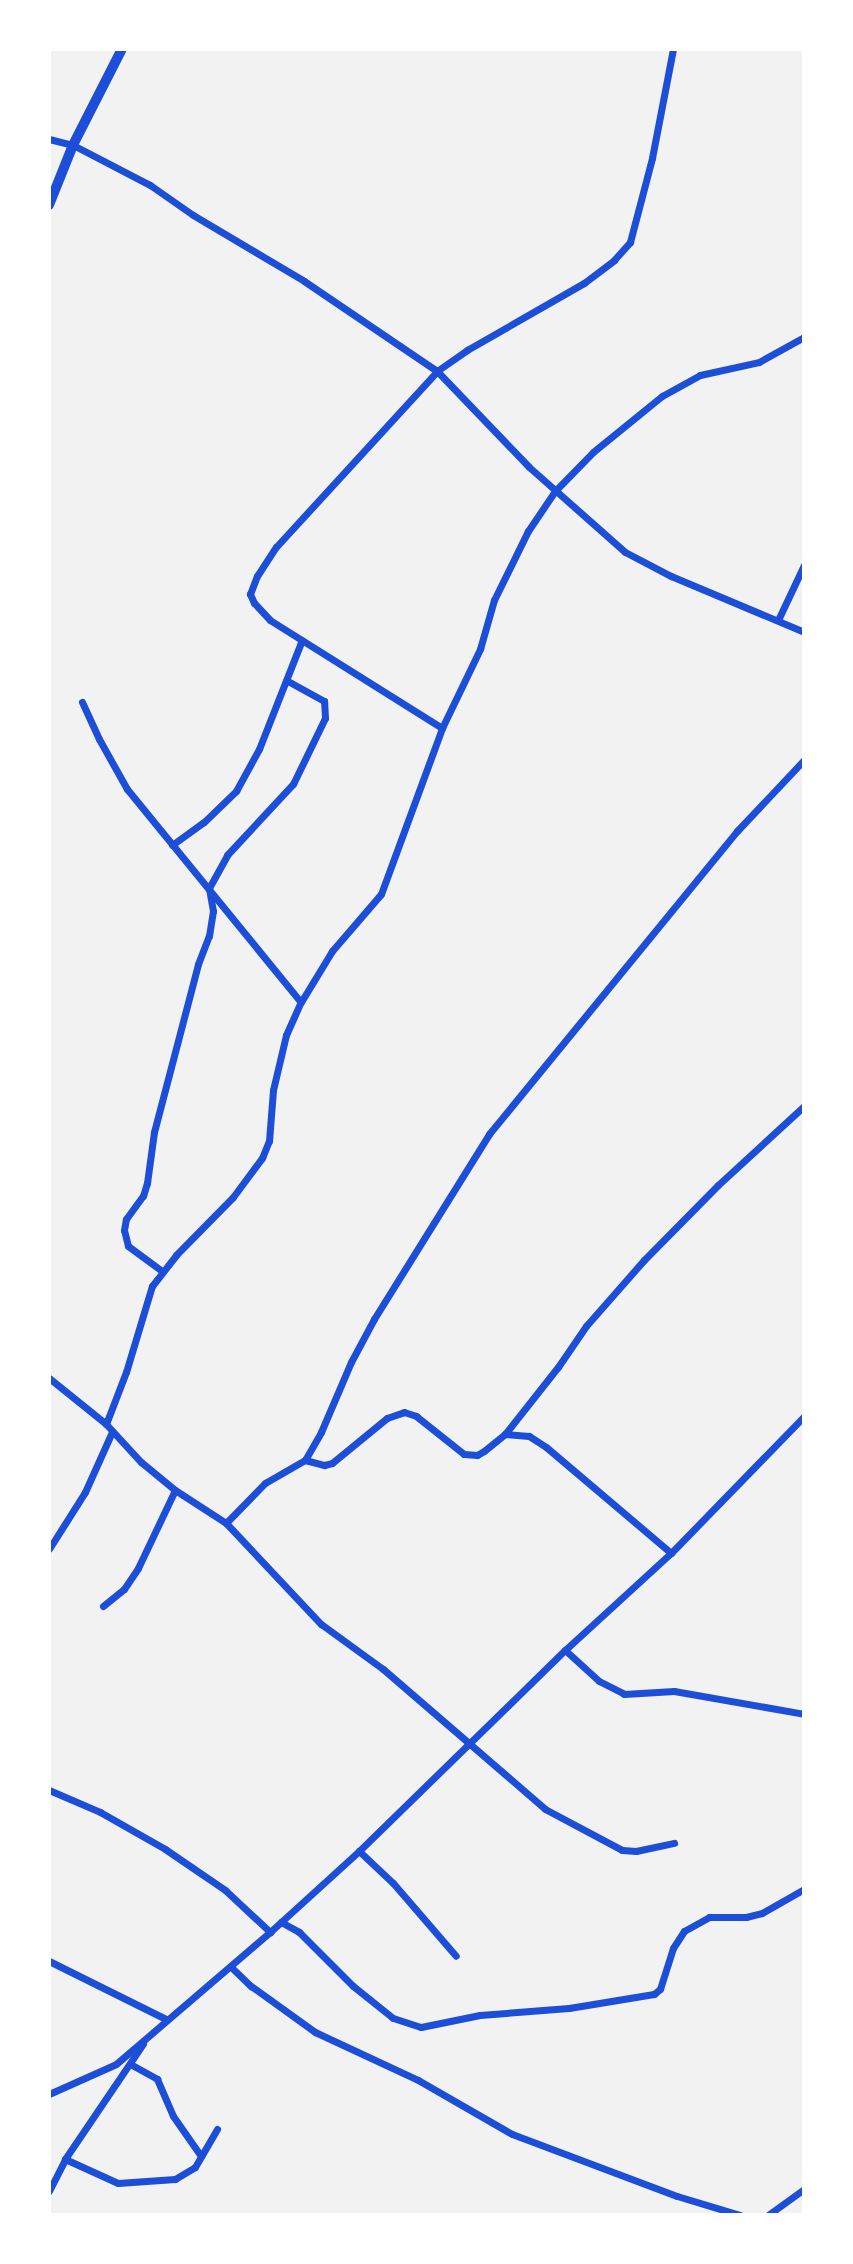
<!DOCTYPE html>
<style>
body{margin:0}
#map{position:relative;width:853px;height:2264px;overflow:hidden;background:#f2f2f2;font-family:"Work Sans",sans-serif}
div>[style]{position:absolute}
.minor>*{height:7px;margin:-3.5px;padding:0 3.5px;transform-origin:3.5px;border-radius:3.5px;background:#1d4ed8}
.tertiary>*{height:10px;margin:-5px;padding:0 5px;transform-origin:5px;border-radius:5px;background:#1d4ed8}
span{translate:-50% -50%;white-space:nowrap;text-align:center;line-height:1.15;-webkit-text-stroke:7px #fff;paint-order:stroke}
.frame{position:absolute;inset:0;border:51px solid #fff;pointer-events:none}
</style>
<div id="map">
<div class="minor">
<div style="left:49px;top:139px;width:25px;rotate:14deg"></div>
<div style="left:73px;top:145px;width:87px;rotate:27.5deg"></div>
<div style="left:150px;top:185px;width:52px;rotate:34.9deg"></div>
<div style="left:193px;top:215px;width:129px;rotate:30.7deg"></div>
<div style="left:304px;top:281px;width:161px;rotate:34.1deg"></div>
<div style="left:437px;top:371px;width:133px;rotate:46.2deg"></div>
<div style="left:529px;top:467px;width:128px;rotate:41.5deg"></div>
<div style="left:625px;top:552px;width:52px;rotate:27.6deg"></div>
<div style="left:671px;top:576px;width:144px;rotate:22.8deg"></div>
<div style="left:778px;top:620px;width:61px;rotate:-64.7deg"></div>
<div style="left:82px;top:702px;width:41px;rotate:65.3deg"></div>
<div style="left:99px;top:739px;width:57px;rotate:60.8deg"></div>
<div style="left:127px;top:789px;width:275px;rotate:50.8deg"></div>
<div style="left:442px;top:728px;width:203px;rotate:-147.9deg"></div>
<div style="left:270px;top:620px;width:23px;rotate:-133deg"></div>
<div style="left:254px;top:603px;width:10px;rotate:-114deg"></div>
<div style="left:250px;top:594px;width:19px;rotate:-69deg"></div>
<div style="left:257px;top:576px;width:35px;rotate:-57deg"></div>
<div style="left:276px;top:547px;width:239px;rotate:-47.5deg"></div>
<div style="left:437px;top:371px;width:37px;rotate:-35deg"></div>
<div style="left:467px;top:350px;width:135px;rotate:-29.8deg"></div>
<div style="left:584px;top:283px;width:38px;rotate:-37deg"></div>
<div style="left:614px;top:260px;width:24px;rotate:-48deg"></div>
<div style="left:630px;top:242px;width:87px;rotate:-75.3deg"></div>
<div style="left:652px;top:158px;width:111px;rotate:-79.1deg"></div>
<div style="left:172px;top:845px;width:39px;rotate:-36deg"></div>
<div style="left:204px;top:822px;width:45px;rotate:-44.1deg"></div>
<div style="left:236px;top:791px;width:48px;rotate:-61.3deg"></div>
<div style="left:259px;top:749px;width:117px;rotate:-68.5deg"></div>
<div style="left:162px;top:1271px;width:42px;rotate:-143.7deg"></div>
<div style="left:128px;top:1246px;width:16px;rotate:-104deg"></div>
<div style="left:124px;top:1230px;width:11px;rotate:-80deg"></div>
<div style="left:126px;top:1219px;width:29px;rotate:-54deg"></div>
<div style="left:143px;top:1196px;width:14px;rotate:-73deg"></div>
<div style="left:147px;top:1183px;width:51px;rotate:-82.2deg"></div>
<div style="left:154px;top:1132px;width:174px;rotate:-75.3deg"></div>
<div style="left:198px;top:964px;width:30px;rotate:-69deg"></div>
<div style="left:209px;top:936px;width:25px;rotate:-81deg"></div>
<div style="left:213px;top:911px;width:23px;rotate:-100deg"></div>
<div style="left:209px;top:888px;width:38px;rotate:-61deg"></div>
<div style="left:227px;top:855px;width:97px;rotate:-47.1deg"></div>
<div style="left:293px;top:784px;width:73px;rotate:-64.1deg"></div>
<div style="left:325px;top:718px;width:17px;rotate:-93deg"></div>
<div style="left:324px;top:701px;width:43px;rotate:-151.1deg"></div>
<div style="left:49px;top:1378px;width:73px;rotate:38.9deg"></div>
<div style="left:106px;top:1424px;width:52px;rotate:47.4deg"></div>
<div style="left:141px;top:1462px;width:44px;rotate:39.5deg"></div>
<div style="left:175px;top:1490px;width:61px;rotate:32.9deg"></div>
<div style="left:226px;top:1523px;width:139px;rotate:46.8deg"></div>
<div style="left:321px;top:1624px;width:77px;rotate:36deg"></div>
<div style="left:383px;top:1669px;width:214px;rotate:40.8deg"></div>
<div style="left:545px;top:1809px;width:87px;rotate:28deg"></div>
<div style="left:622px;top:1850px;width:14px;rotate:4deg"></div>
<div style="left:636px;top:1851px;width:39px;rotate:-12deg"></div>
<div style="left:106px;top:1424px;width:56px;rotate:-69deg"></div>
<div style="left:126px;top:1372px;width:90px;rotate:-73.2deg"></div>
<div style="left:152px;top:1286px;width:39px;rotate:-52deg"></div>
<div style="left:176px;top:1255px;width:81px;rotate:-45.5deg"></div>
<div style="left:233px;top:1197px;width:49px;rotate:-53.4deg"></div>
<div style="left:262px;top:1158px;width:18px;rotate:-68deg"></div>
<div style="left:269px;top:1141px;width:51px;rotate:-85.5deg"></div>
<div style="left:273px;top:1090px;width:57px;rotate:-76.7deg"></div>
<div style="left:286px;top:1035px;width:36px;rotate:-66deg"></div>
<div style="left:301px;top:1002px;width:60px;rotate:-58.7deg"></div>
<div style="left:332px;top:951px;width:75px;rotate:-49.3deg"></div>
<div style="left:381px;top:894px;width:177px;rotate:-69.8deg"></div>
<div style="left:442px;top:728px;width:88px;rotate:-64.3deg"></div>
<div style="left:480px;top:649px;width:51px;rotate:-74.1deg"></div>
<div style="left:494px;top:600px;width:77px;rotate:-63.8deg"></div>
<div style="left:528px;top:531px;width:48px;rotate:-56deg"></div>
<div style="left:555px;top:491px;width:54px;rotate:-45.7deg"></div>
<div style="left:593px;top:452px;width:89px;rotate:-39.1deg"></div>
<div style="left:662px;top:396px;width:43px;rotate:-28.9deg"></div>
<div style="left:700px;top:375px;width:60px;rotate:-12.4deg"></div>
<div style="left:759px;top:362px;width:51px;rotate:-29.1deg"></div>
<div style="left:505px;top:1434px;width:24px;rotate:5deg"></div>
<div style="left:529px;top:1436px;width:20px;rotate:33deg"></div>
<div style="left:546px;top:1447px;width:164px;rotate:40.3deg"></div>
<div style="left:305px;top:1460px;width:20px;rotate:15deg"></div>
<div style="left:324px;top:1465px;width:8px;rotate:-14deg"></div>
<div style="left:332px;top:1463px;width:71px;rotate:-39.3deg"></div>
<div style="left:387px;top:1418px;width:18px;rotate:-19deg"></div>
<div style="left:404px;top:1412px;width:13px;rotate:18deg"></div>
<div style="left:416px;top:1416px;width:61px;rotate:38.4deg"></div>
<div style="left:464px;top:1454px;width:13px;rotate:4deg"></div>
<div style="left:477px;top:1455px;width:8px;rotate:-30deg"></div>
<div style="left:484px;top:1451px;width:27px;rotate:-39deg"></div>
<div style="left:505px;top:1434px;width:85px;rotate:-51.7deg"></div>
<div style="left:558px;top:1367px;width:50px;rotate:-55.7deg"></div>
<div style="left:586px;top:1326px;width:88px;rotate:-48.7deg"></div>
<div style="left:644px;top:1260px;width:105px;rotate:-45.4deg"></div>
<div style="left:718px;top:1185px;width:117px;rotate:-42.6deg"></div>
<div style="left:226px;top:1523px;width:56px;rotate:-45.7deg"></div>
<div style="left:265px;top:1483px;width:46px;rotate:-29.9deg"></div>
<div style="left:305px;top:1460px;width:32px;rotate:-60deg"></div>
<div style="left:321px;top:1432px;width:76px;rotate:-66.8deg"></div>
<div style="left:351px;top:1362px;width:49px;rotate:-61.9deg"></div>
<div style="left:374px;top:1319px;width:218px;rotate:-58.1deg"></div>
<div style="left:489px;top:1134px;width:392px;rotate:-50.7deg"></div>
<div style="left:737px;top:831px;width:98px;rotate:-46.7deg"></div>
<div style="left:49px;top:1549px;width:67px;rotate:-57.7deg"></div>
<div style="left:85px;top:1492px;width:66px;rotate:-65.8deg"></div>
<div style="left:103px;top:1606px;width:27px;rotate:-39deg"></div>
<div style="left:124px;top:1589px;width:25px;rotate:-56deg"></div>
<div style="left:138px;top:1568px;width:86px;rotate:-64.6deg"></div>
<div style="left:565px;top:1650px;width:46px;rotate:42.4deg"></div>
<div style="left:599px;top:1681px;width:28px;rotate:27deg"></div>
<div style="left:624px;top:1694px;width:50px;rotate:-3.4deg"></div>
<div style="left:674px;top:1691px;width:132px;rotate:10deg"></div>
<div style="left:49px;top:1790px;width:56px;rotate:23.3deg"></div>
<div style="left:100px;top:1812px;width:75px;rotate:29.6deg"></div>
<div style="left:165px;top:1849px;width:73px;rotate:34.3deg"></div>
<div style="left:225px;top:1890px;width:62px;rotate:43deg"></div>
<div style="left:359px;top:1851px;width:47px;rotate:43.3deg"></div>
<div style="left:393px;top:1883px;width:96px;rotate:49.2deg"></div>
<div style="left:281px;top:1922px;width:21px;rotate:29deg"></div>
<div style="left:299px;top:1932px;width:76px;rotate:45deg"></div>
<div style="left:353px;top:1986px;width:51px;rotate:38.7deg"></div>
<div style="left:393px;top:2018px;width:29px;rotate:18deg"></div>
<div style="left:421px;top:2027px;width:60px;rotate:-11.5deg"></div>
<div style="left:480px;top:2015px;width:89px;rotate:-4.5deg"></div>
<div style="left:569px;top:2008px;width:86px;rotate:-9.4deg"></div>
<div style="left:654px;top:1994px;width:8px;rotate:-40deg"></div>
<div style="left:660px;top:1989px;width:43px;rotate:-72.4deg"></div>
<div style="left:673px;top:1948px;width:20px;rotate:-57deg"></div>
<div style="left:684px;top:1931px;width:29px;rotate:-29deg"></div>
<div style="left:709px;top:1917px;width:37px"></div>
<div style="left:746px;top:1917px;width:16px;rotate:-14deg"></div>
<div style="left:762px;top:1913px;width:48px;rotate:-29.7deg"></div>
<div style="left:49px;top:1961px;width:131px;rotate:26.4deg"></div>
<div style="left:231px;top:1967px;width:28px;rotate:44deg"></div>
<div style="left:251px;top:1986px;width:79px;rotate:35.7deg"></div>
<div style="left:315px;top:2032px;width:114px;rotate:25deg"></div>
<div style="left:418px;top:2080px;width:108px;rotate:29.9deg"></div>
<div style="left:512px;top:2134px;width:176px;rotate:20.6deg"></div>
<div style="left:677px;top:2196px;width:66px;rotate:16.8deg"></div>
<div style="left:132px;top:2065px;width:29px;rotate:29deg"></div>
<div style="left:157px;top:2079px;width:40px;rotate:66.6deg"></div>
<div style="left:173px;top:2116px;width:49px;rotate:55deg"></div>
<div style="left:49px;top:2094px;width:73px;rotate:-24.1deg"></div>
<div style="left:116px;top:2064px;width:203px;rotate:-40.6deg"></div>
<div style="left:270px;top:1932px;width:120px;rotate:-42.3deg"></div>
<div style="left:359px;top:1851px;width:288px;rotate:-44.3deg"></div>
<div style="left:565px;top:1650px;width:144px;rotate:-42.5deg"></div>
<div style="left:671px;top:1553px;width:191px;rotate:-45.8deg"></div>
<div style="left:65px;top:2159px;width:58px;rotate:24.4deg"></div>
<div style="left:118px;top:2183px;width:57px;rotate:-4deg"></div>
<div style="left:175px;top:2179px;width:23px;rotate:-31deg"></div>
<div style="left:195px;top:2167px;width:44px;rotate:-59.9deg"></div>
<div style="left:49px;top:2191px;width:36px;rotate:-63deg"></div>
<div style="left:65px;top:2159px;width:139px;rotate:-55.9deg"></div>
<div style="left:768px;top:2215px;width:44px;rotate:-35.8deg"></div>
</div>
<div class="tertiary">
<div style="left:49px;top:205px;width:65px;rotate:-68.2deg"></div>
<div style="left:73px;top:145px;width:108px;rotate:-63deg"></div>
</div>
<div class="frame"></div>
</div>
